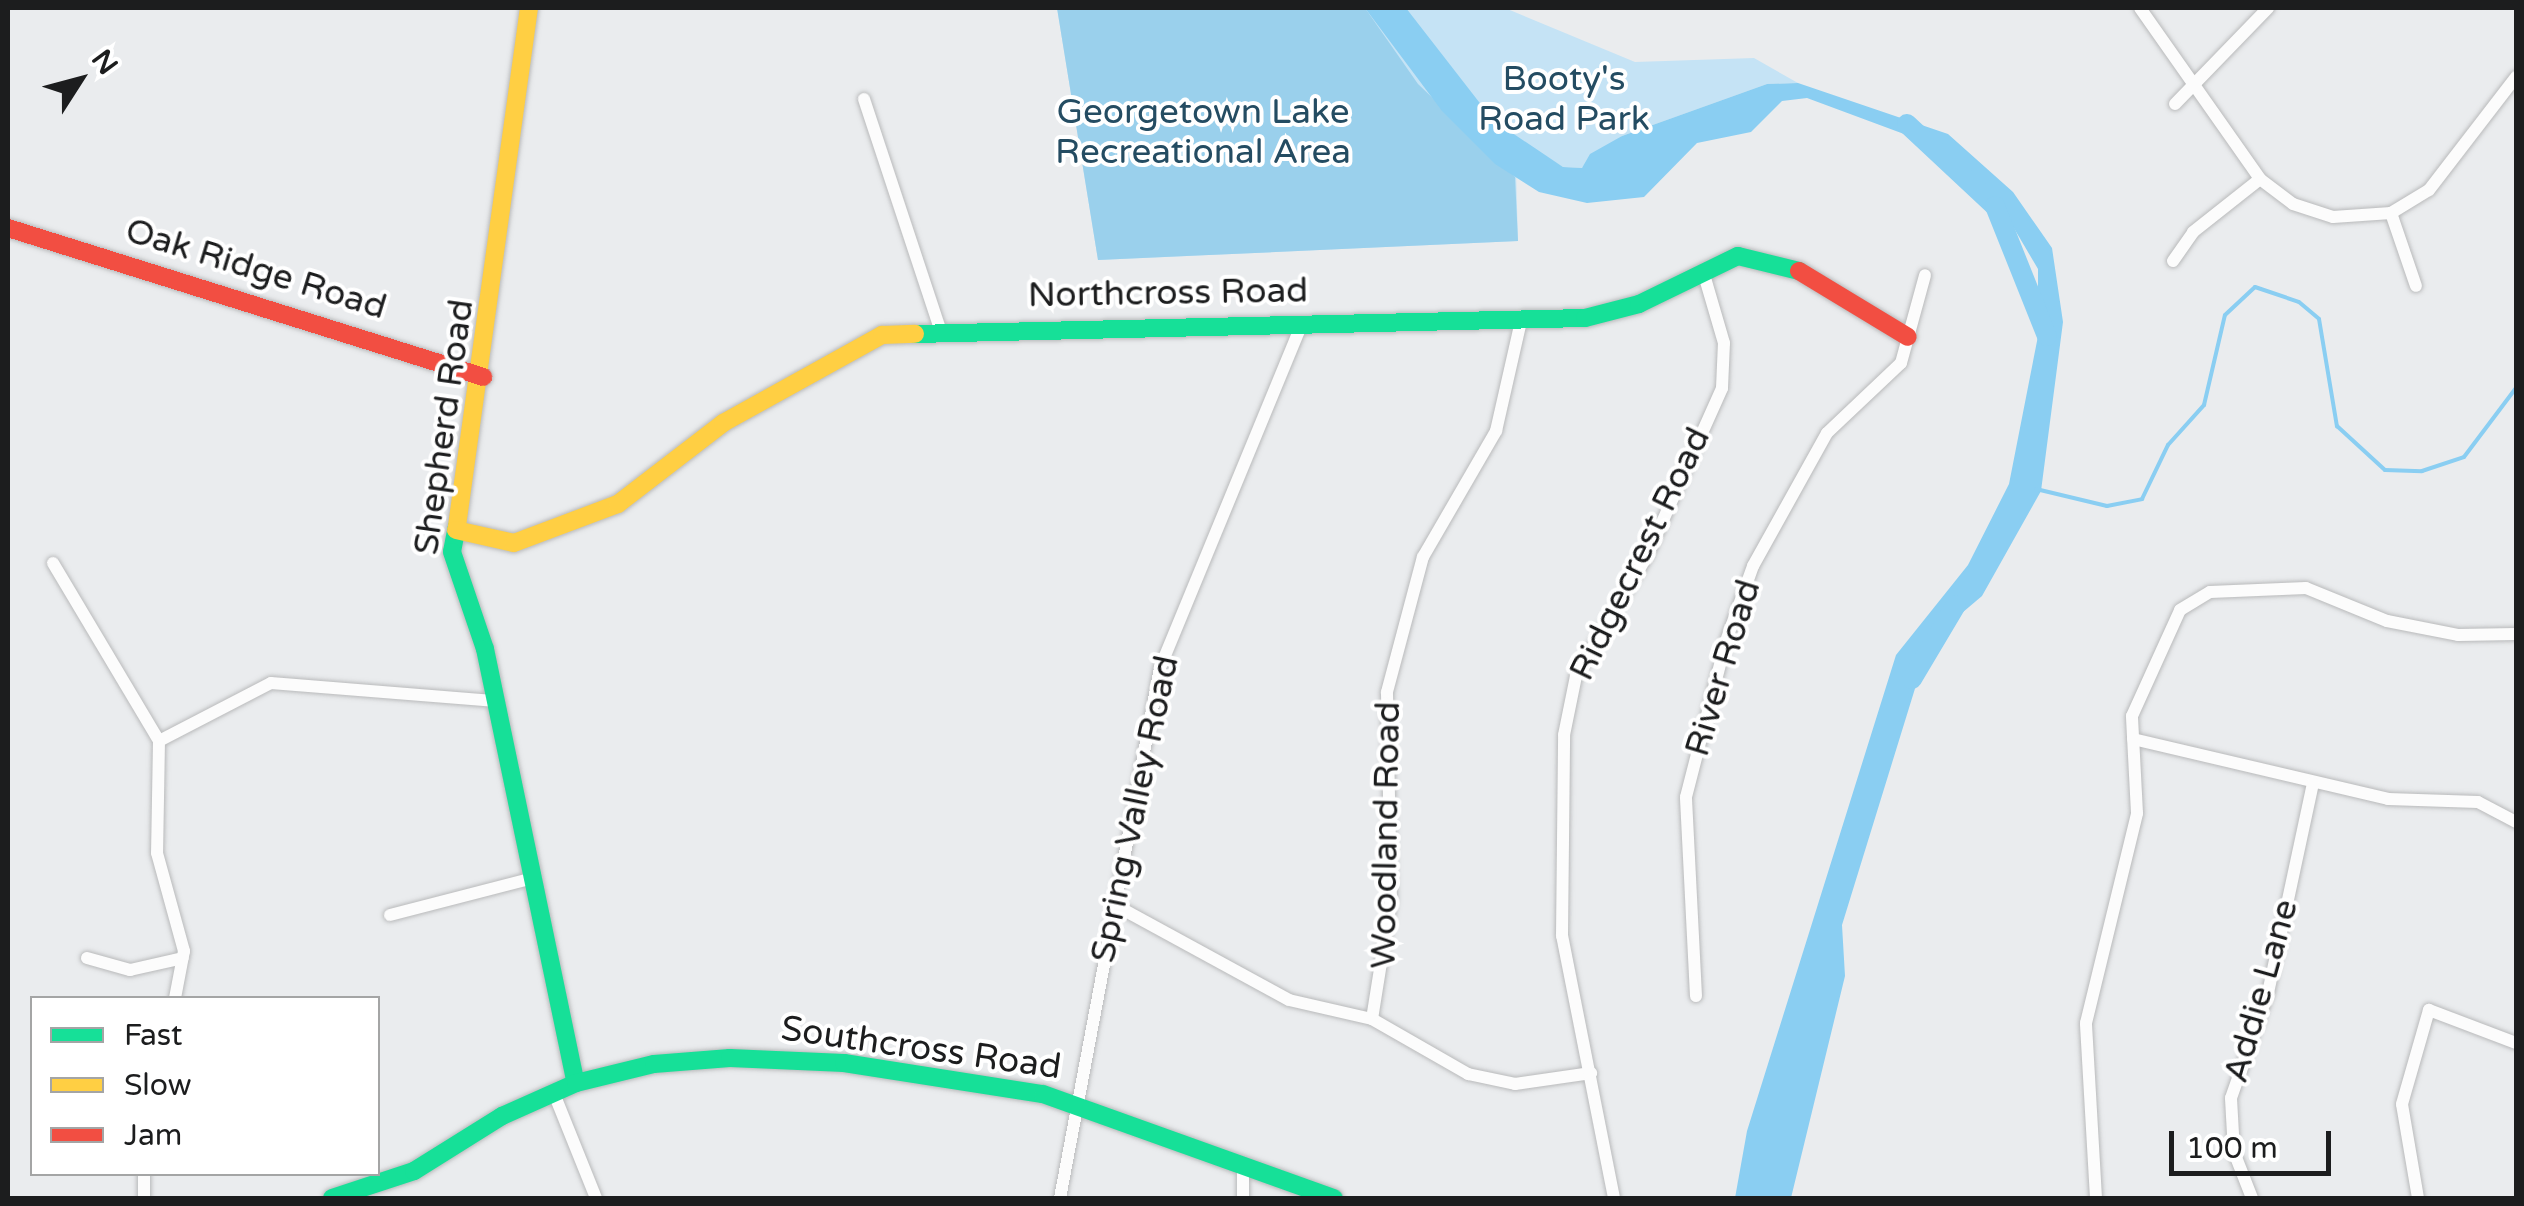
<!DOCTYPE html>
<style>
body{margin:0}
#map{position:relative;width:2524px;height:1206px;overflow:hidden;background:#eaecee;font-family:"Varela Round",sans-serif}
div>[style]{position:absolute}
.green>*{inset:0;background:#c5e3f5}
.forest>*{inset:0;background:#9ad0ec}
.water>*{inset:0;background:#8acef2}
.stream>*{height:4px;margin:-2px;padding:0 2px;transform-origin:2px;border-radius:2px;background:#8acef2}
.river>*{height:20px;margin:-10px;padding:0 10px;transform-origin:10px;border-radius:10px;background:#8acef2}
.roads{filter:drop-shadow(0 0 2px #b9babb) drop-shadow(0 0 2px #b9babb)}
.street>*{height:12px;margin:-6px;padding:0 6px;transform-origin:6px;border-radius:6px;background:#fcfcfc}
.fast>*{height:18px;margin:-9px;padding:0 9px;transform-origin:9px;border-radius:9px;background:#16e098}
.slow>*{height:18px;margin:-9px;padding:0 9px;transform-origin:9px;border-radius:9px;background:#ffcf43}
.jam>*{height:18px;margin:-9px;padding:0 9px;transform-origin:9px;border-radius:9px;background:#f24e42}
span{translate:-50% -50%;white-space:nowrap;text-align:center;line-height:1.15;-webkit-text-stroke:8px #fff;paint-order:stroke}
.park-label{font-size:35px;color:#244c62}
.street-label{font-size:35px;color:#1c1d1e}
.frame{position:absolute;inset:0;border:10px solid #1c1d1e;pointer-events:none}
.legend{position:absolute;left:30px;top:996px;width:350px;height:180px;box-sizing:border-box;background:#fff;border:2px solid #a4a5a5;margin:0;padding:12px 18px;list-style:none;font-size:30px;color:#1c1d1e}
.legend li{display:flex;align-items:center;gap:20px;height:50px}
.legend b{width:50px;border:2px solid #a4a5a5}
.north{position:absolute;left:30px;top:30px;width:100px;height:100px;-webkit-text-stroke:8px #fff;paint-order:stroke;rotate:54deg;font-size:28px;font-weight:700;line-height:40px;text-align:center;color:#1c1d1e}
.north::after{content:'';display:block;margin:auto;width:35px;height:45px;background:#1c1d1e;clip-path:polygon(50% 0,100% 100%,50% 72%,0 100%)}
.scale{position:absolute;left:2169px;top:1131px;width:162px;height:45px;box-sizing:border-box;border:5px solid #1c1d1e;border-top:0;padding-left:12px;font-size:30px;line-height:35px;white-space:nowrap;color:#1c1d1e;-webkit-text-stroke:8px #fff;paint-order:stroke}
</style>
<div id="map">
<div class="green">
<div style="clip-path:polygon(1057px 8px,1505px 8px,1635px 62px,1754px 58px,1798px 83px,1767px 84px,1622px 136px,1582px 168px,1563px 167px,1515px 137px,1518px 241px,1098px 260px)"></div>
</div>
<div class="forest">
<div style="clip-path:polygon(1057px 8px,1365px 8px,1418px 84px,1515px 177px,1518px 241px,1098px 260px)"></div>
</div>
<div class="water">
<div style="clip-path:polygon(1365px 8px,1406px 8px,1493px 120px,1563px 167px,1582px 168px,1590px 154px,1622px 136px,1767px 84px,1798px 83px,1948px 134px,2013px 192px,2052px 248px,2063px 322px,2041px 491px,1982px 596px,1930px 640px,1842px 925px,1845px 976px,1791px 1198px,1735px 1198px,1747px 1131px,1896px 655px,1968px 565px,2009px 484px,2038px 336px,2038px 269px,2005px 213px,1939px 147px,1807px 98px,1782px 101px,1751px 132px,1697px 143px,1644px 197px,1587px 203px,1539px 192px,1495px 164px,1442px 111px)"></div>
</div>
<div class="stream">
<div style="left:2036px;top:489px;width:73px;rotate:13.5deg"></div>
<div style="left:2107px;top:506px;width:36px;rotate:-11deg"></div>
<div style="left:2142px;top:499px;width:60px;rotate:-64.3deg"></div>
<div style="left:2168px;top:445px;width:54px;rotate:-48deg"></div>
<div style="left:2204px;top:405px;width:92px;rotate:-76.9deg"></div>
<div style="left:2225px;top:315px;width:41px;rotate:-43deg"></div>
<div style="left:2255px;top:287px;width:46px;rotate:18.8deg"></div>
<div style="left:2299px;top:302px;width:26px;rotate:40deg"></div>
<div style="left:2319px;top:319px;width:109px;rotate:80.5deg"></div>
<div style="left:2337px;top:426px;width:65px;rotate:42.5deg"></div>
<div style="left:2385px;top:470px;width:37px;rotate:2deg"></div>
<div style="left:2422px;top:471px;width:44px;rotate:-18.4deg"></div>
<div style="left:2464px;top:457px;width:86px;rotate:-53deg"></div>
</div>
<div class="river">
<div style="left:1907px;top:124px;width:120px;rotate:43deg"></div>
<div style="left:1995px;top:206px;width:140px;rotate:68.2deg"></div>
<div style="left:1912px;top:679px;width:86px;rotate:-59.3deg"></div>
</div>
<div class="roads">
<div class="street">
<div style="left:2140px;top:8px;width:209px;rotate:54.9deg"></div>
<div style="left:2260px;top:179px;width:41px;rotate:37.1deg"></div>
<div style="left:2293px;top:204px;width:42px;rotate:18deg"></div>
<div style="left:2333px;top:217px;width:58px;rotate:-3.9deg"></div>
<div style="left:2391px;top:213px;width:44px;rotate:-31.2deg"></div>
<div style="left:2429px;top:190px;width:143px;rotate:-52.4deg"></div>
<div style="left:864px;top:99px;width:245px;rotate:71.7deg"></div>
<div style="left:2175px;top:104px;width:134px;rotate:-45.9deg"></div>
<div style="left:2391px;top:213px;width:77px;rotate:71.1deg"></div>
<div style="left:2173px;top:261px;width:35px;rotate:-55deg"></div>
<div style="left:2193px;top:232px;width:85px;rotate:-38.3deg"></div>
<div style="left:53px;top:563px;width:207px;rotate:59.2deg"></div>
<div style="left:159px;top:741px;width:112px;rotate:91deg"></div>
<div style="left:157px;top:853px;width:102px;rotate:74.6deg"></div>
<div style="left:184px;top:951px;width:48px;rotate:100.8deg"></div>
<div style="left:2133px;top:739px;width:262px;rotate:13.2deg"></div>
<div style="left:2388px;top:799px;width:90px;rotate:1.9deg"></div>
<div style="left:2478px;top:802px;width:43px;rotate:27.8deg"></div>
<div style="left:159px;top:741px;width:126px;rotate:-27.4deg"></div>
<div style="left:271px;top:683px;width:226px;rotate:4.6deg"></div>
<div style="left:1113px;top:904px;width:200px;rotate:28.6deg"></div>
<div style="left:1289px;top:1000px;width:85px;rotate:12.9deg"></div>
<div style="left:1372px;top:1019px;width:111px;rotate:29.8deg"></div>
<div style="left:1468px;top:1074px;width:48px;rotate:12deg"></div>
<div style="left:1515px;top:1084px;width:77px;rotate:-8.2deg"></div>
<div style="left:390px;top:915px;width:148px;rotate:-14.5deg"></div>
<div style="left:87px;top:958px;width:45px;rotate:15.6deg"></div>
<div style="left:130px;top:970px;width:54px;rotate:-12.8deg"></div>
<div style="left:1696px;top:996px;width:199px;rotate:-92.9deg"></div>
<div style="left:1686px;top:797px;width:161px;rotate:-75.6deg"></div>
<div style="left:1726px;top:641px;width:80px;rotate:-70.2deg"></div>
<div style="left:1753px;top:566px;width:152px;rotate:-60.9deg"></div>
<div style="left:1827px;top:433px;width:102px;rotate:-43.4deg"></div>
<div style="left:1901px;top:363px;width:91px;rotate:-74.7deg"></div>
<div style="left:1372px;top:1019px;width:120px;rotate:-80.9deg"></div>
<div style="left:1391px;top:901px;width:209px;rotate:-91.1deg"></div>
<div style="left:1387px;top:692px;width:140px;rotate:-75.1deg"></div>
<div style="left:1423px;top:557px;width:146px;rotate:-59.9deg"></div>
<div style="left:1496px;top:431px;width:117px;rotate:-77.2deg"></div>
<div style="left:553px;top:1091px;width:115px;rotate:68.1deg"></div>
<div style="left:1243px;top:1165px;width:33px;rotate:90deg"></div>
<div style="left:144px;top:1174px;width:24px;rotate:90deg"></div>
<div style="left:1060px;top:1198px;width:539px;rotate:-79.32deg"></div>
<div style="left:1160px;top:668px;width:373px;rotate:-67.6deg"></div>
<div style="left:1614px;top:1198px;width:267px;rotate:-101.2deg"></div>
<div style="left:1562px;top:936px;width:201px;rotate:-89.4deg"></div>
<div style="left:1564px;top:735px;width:60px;rotate:-78.5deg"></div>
<div style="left:1576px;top:676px;width:139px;rotate:-59.4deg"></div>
<div style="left:1647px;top:556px;width:184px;rotate:-65.9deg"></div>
<div style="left:1722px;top:388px;width:45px;rotate:-87.5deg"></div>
<div style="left:1724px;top:343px;width:75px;rotate:-106.3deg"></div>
<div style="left:2096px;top:1198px;width:175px;rotate:-93.3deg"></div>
<div style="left:2086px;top:1023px;width:216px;rotate:-76.3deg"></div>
<div style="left:2137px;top:813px;width:97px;rotate:-93deg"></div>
<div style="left:2132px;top:716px;width:116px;rotate:-65.6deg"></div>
<div style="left:2180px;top:610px;width:35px;rotate:-31deg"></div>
<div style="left:2210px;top:592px;width:96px;rotate:-2.4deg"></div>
<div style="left:2306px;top:588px;width:87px;rotate:22.2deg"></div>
<div style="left:2387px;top:621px;width:72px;rotate:11.2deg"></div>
<div style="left:2458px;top:635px;width:58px;rotate:-1deg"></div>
<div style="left:2252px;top:1198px;width:49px;rotate:-111.4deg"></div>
<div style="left:2234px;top:1152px;width:54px;rotate:-93.2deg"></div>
<div style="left:2231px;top:1098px;width:111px;rotate:-70.6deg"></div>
<div style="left:2268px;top:993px;width:215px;rotate:-77.9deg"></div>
<div style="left:2418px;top:1198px;width:95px;rotate:-99.7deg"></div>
<div style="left:2402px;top:1104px;width:98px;rotate:-74deg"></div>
<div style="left:2429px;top:1010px;width:93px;rotate:20.8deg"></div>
</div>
<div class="fast">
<div style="left:915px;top:334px;width:670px;rotate:-1.37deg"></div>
<div style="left:1585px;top:318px;width:56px;rotate:-14.5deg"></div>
<div style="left:1639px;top:304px;width:110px;rotate:-25.9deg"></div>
<div style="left:1738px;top:256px;width:63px;rotate:13.8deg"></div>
<div style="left:457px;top:526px;width:26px;rotate:101deg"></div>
<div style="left:452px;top:552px;width:102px;rotate:71.2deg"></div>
<div style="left:485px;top:649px;width:443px;rotate:78.2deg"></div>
<div style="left:332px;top:1198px;width:86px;rotate:-18.2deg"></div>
<div style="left:414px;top:1171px;width:104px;rotate:-32deg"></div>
<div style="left:502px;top:1116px;width:81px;rotate:-24deg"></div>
<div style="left:576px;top:1083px;width:80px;rotate:-13.7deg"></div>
<div style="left:654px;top:1064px;width:76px;rotate:-4.5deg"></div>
<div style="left:730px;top:1058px;width:114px;rotate:2.5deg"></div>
<div style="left:844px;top:1063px;width:201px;rotate:8.9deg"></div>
<div style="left:1043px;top:1094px;width:309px;rotate:19.7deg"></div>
</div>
<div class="slow">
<div style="left:457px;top:526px;width:523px;rotate:-82.09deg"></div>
<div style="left:456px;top:530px;width:59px;rotate:12.6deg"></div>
<div style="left:514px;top:543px;width:111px;rotate:-20.6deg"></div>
<div style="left:618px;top:504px;width:133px;rotate:-37.6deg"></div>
<div style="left:723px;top:423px;width:182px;rotate:-29deg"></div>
<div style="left:882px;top:335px;width:33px;rotate:-2deg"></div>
</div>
<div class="jam">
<div style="left:8px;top:228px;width:498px;rotate:17.4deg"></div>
<div style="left:1799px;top:271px;width:127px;rotate:31.2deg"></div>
</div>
</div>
<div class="park-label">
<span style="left:1564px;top:99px">Booty's<br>Road Park</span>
<span style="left:1203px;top:132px">Georgetown Lake<br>Recreational Area</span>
</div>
<div class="street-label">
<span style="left:256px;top:269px;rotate:17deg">Oak Ridge Road</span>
<span style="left:1168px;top:293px;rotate:-1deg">Northcross Road</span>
<span style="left:444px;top:427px;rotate:-82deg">Shepherd Road</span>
<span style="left:1640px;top:554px;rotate:-64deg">Ridgecrest Road</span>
<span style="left:1723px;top:668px;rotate:-73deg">River Road</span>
<span style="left:1135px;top:809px;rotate:-78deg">Spring Valley Road</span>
<span style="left:1386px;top:835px;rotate:-89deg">Woodland Road</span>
<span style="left:2261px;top:991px;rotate:-74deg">Addie Lane</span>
<span style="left:921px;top:1048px;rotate:8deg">Southcross Road</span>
</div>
<div class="frame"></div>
<ul class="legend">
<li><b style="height:12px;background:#16e098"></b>Fast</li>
<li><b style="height:12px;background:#ffcf43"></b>Slow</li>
<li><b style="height:12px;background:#f24e42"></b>Jam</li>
</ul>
<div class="north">N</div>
<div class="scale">100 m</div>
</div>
